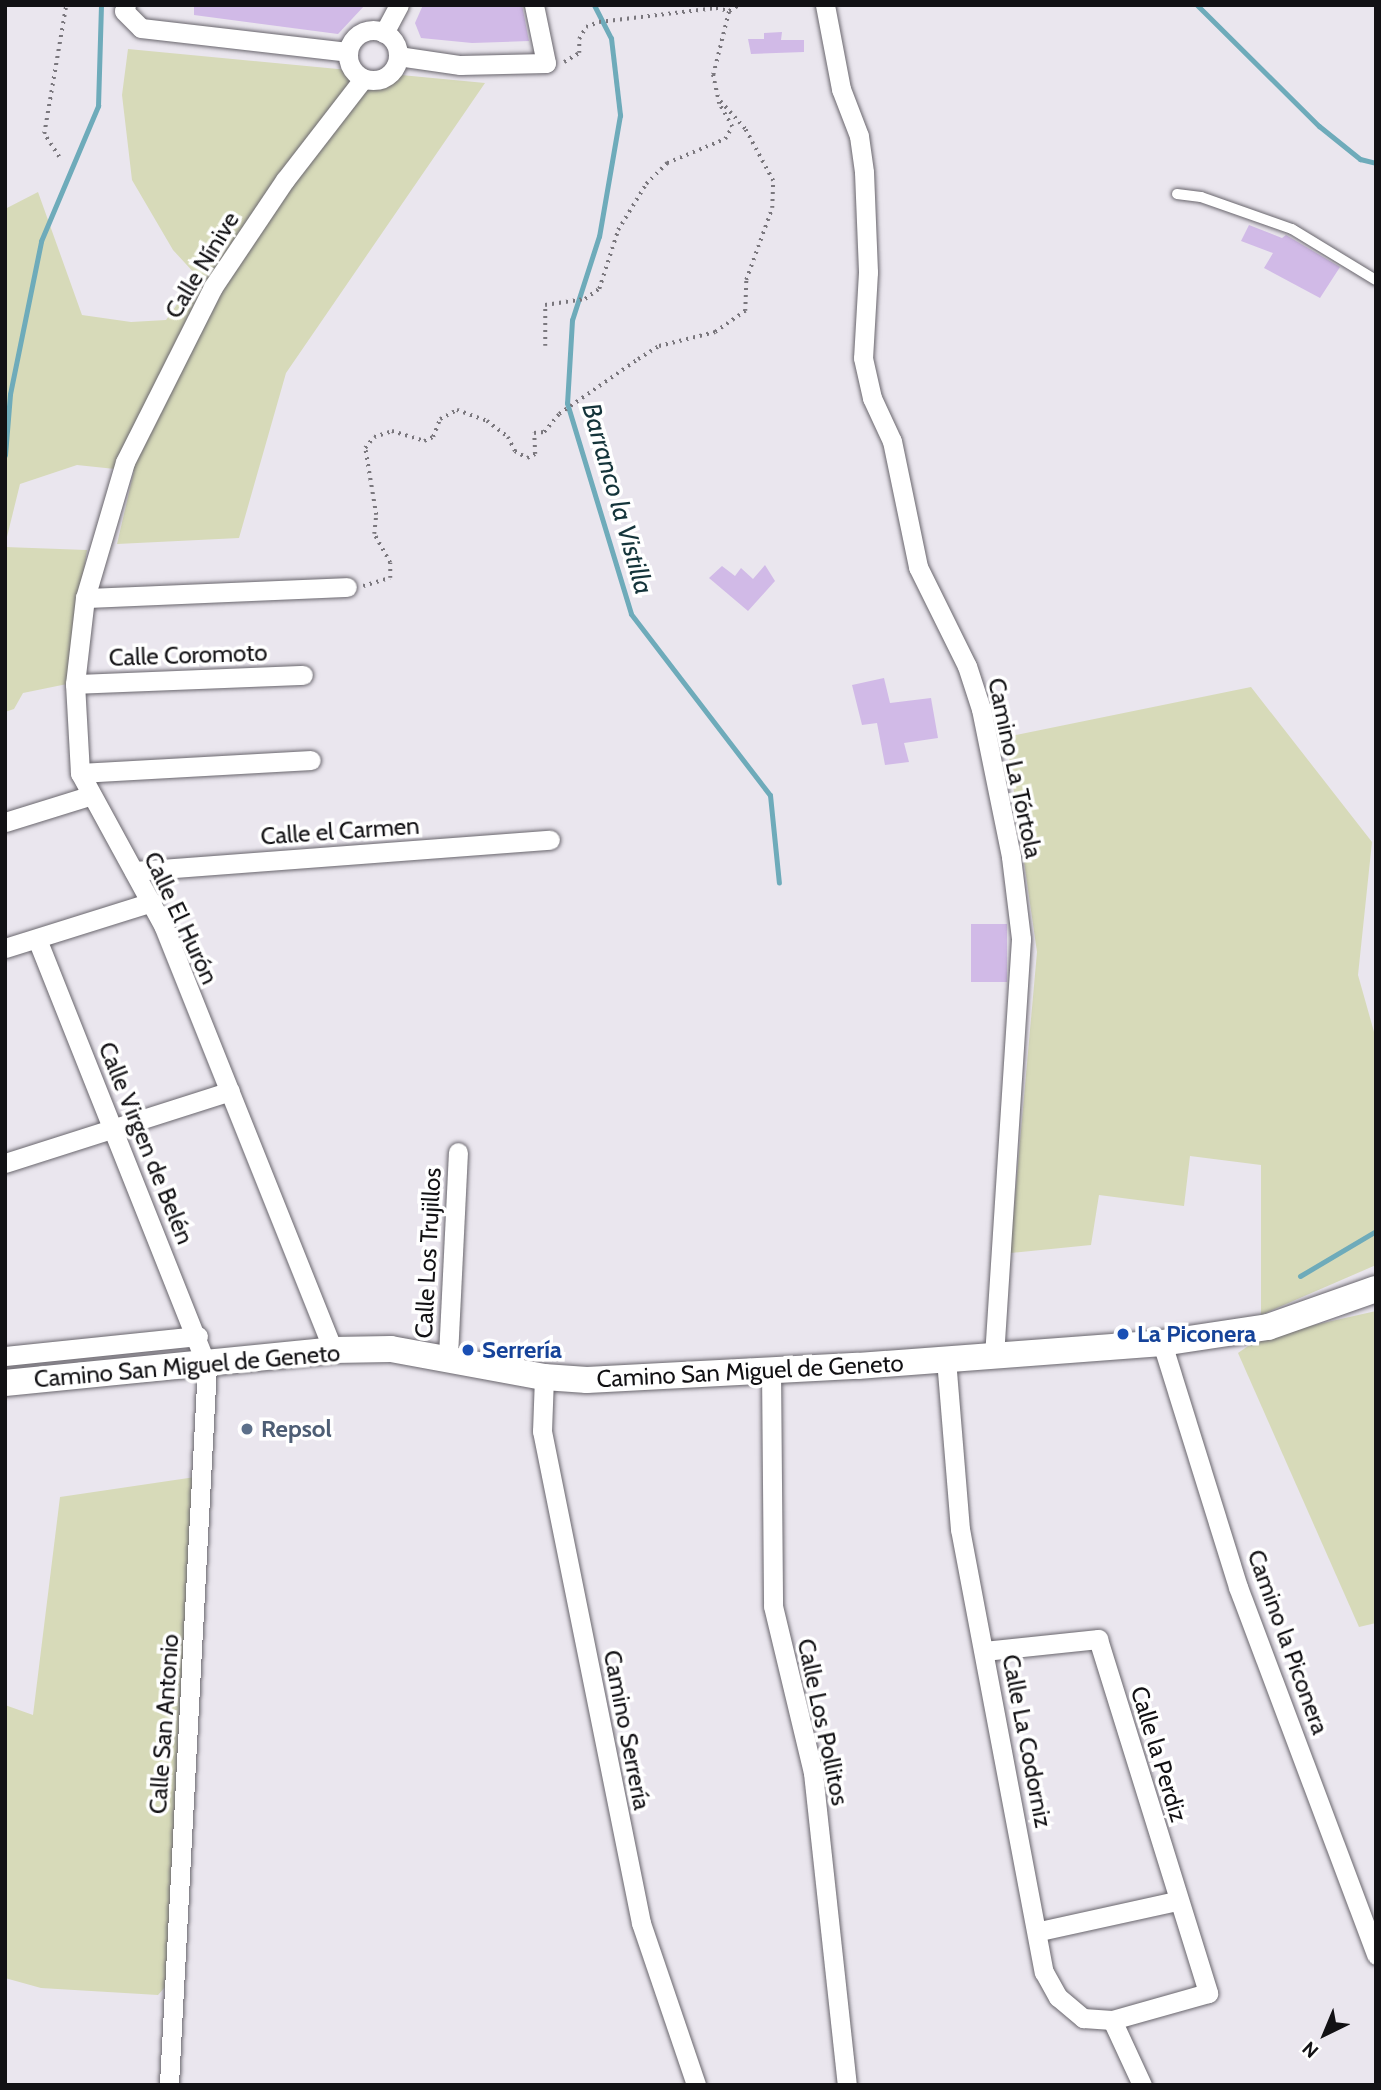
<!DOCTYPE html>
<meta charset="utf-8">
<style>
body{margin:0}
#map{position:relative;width:1381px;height:2090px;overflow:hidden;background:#eae6ee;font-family:Cabin,sans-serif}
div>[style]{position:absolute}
.green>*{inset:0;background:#d7dab9}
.stream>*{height:5px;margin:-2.5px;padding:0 2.5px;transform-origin:2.5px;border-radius:2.5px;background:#6eabba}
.building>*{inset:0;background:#d1bae7;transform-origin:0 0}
.path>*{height:3.5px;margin-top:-1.75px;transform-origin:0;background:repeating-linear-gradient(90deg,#7a777d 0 2px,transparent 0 7px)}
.roads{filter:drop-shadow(0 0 2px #69666d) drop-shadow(0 0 2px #69666d)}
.service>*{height:10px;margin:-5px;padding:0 5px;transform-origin:5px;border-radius:5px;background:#fff}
.minor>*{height:19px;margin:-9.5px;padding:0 9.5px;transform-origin:9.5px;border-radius:9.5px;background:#fff}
.minor>.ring{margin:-9.5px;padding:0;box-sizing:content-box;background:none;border:19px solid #fff;border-radius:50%}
.secondary>*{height:26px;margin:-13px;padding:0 13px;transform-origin:13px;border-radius:13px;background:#fff}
.dots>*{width:19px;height:19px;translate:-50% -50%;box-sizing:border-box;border:4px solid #fff;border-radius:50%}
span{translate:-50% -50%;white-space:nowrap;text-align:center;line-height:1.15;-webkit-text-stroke:7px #fff;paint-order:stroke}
.street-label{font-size:24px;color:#121114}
.transit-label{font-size:24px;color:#164399;font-weight:700}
.left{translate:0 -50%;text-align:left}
.service-label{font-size:24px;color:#4e5e75;font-weight:700}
.water-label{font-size:26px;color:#14343a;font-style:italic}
.frame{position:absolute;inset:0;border:7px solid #121114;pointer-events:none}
.north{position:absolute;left:1290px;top:1999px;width:70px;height:70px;-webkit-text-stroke:5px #fff;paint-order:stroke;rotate:223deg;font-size:19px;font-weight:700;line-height:28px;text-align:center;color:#121114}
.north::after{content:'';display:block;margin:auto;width:24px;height:32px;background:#121114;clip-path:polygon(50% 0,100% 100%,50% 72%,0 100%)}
</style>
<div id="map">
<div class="green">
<div style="clip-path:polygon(128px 49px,485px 83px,286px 373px,239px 538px,117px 544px,134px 471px,77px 465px,20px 484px,5px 545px,5px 209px,38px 192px,82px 315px,131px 322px,166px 320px,197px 276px,173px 250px,132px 180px,122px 95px)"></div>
<div style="clip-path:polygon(5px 547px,87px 550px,67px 684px,23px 693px,14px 709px,5px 712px)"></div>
<div style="clip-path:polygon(1251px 687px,1372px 842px,1358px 975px,1376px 1039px,1376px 1265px,1261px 1315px,1261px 1165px,1190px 1156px,1184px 1206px,1099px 1195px,1091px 1245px,1010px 1253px,1037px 952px,1006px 737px)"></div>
<div style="clip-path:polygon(1376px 1311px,1376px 1623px,1359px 1627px,1238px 1353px,1261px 1337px)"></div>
<div style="clip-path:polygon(202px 1476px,174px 1977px,158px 1995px,41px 1988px,5px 1978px,5px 1705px,33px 1715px,60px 1497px)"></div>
</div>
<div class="stream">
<div style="left:594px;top:5px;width:37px;rotate:63deg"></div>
<div style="left:611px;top:38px;width:78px;rotate:83.3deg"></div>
<div style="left:620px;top:115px;width:123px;rotate:99.8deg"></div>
<div style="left:599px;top:236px;width:88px;rotate:107.8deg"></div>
<div style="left:572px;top:320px;width:83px;rotate:93.4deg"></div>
<div style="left:567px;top:403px;width:220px;rotate:73.1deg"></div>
<div style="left:631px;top:614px;width:228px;rotate:52.5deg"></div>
<div style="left:770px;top:795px;width:88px;rotate:84.2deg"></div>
<div style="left:1197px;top:5px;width:172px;rotate:44.8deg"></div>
<div style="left:1319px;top:126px;width:53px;rotate:38.8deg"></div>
<div style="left:1360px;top:159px;width:16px;rotate:14deg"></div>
<div style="left:5px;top:455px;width:61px;rotate:-85.3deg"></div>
<div style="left:10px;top:394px;width:156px;rotate:-78.5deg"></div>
<div style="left:41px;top:241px;width:147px;rotate:-67.1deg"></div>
<div style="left:98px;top:106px;width:101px;rotate:-88.3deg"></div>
<div style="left:1300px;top:1276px;width:88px;rotate:-30.6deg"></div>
</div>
<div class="building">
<div style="clip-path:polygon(194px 5px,365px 5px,338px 34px,194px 15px)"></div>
<div style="clip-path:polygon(423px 5px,522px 5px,529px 41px,472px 43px,421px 38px,415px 23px)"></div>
<div style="clip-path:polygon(782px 32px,781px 40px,804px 40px,804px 52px,751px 54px,748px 39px,764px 39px,764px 33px)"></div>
<div style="clip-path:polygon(1249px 225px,1282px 238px,1286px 235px,1340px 267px,1320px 298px,1264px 268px,1273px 253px,1241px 241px)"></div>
<div style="clip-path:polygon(765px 565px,775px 581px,748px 611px,709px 578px,722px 566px,735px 576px,741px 568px,753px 579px)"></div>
<div style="clip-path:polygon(884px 678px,890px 703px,931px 698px,938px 738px,904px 743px,909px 762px,885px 765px,877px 723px,862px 725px,852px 685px)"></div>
<div style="left:971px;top:924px;width:36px;height:58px"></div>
</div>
<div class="path">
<div style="left:564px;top:62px;width:17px;rotate:-31deg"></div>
<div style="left:579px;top:53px;width:14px;rotate:-90deg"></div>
<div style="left:579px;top:39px;width:14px;rotate:-60deg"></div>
<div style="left:586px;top:27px;width:14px;rotate:-21deg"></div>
<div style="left:599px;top:22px;width:118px;rotate:-6.8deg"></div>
<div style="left:716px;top:8px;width:13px;rotate:13deg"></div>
<div style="left:729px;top:11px;width:12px;rotate:-31deg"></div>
<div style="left:59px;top:157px;width:27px;rotate:-123deg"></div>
<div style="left:44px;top:134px;width:131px;rotate:-80.3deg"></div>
<div style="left:545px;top:346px;width:41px;rotate:-90deg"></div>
<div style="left:545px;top:305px;width:40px;rotate:-8.5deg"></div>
<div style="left:585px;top:299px;width:17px;rotate:-36deg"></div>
<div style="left:599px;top:289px;width:62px;rotate:-72.1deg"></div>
<div style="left:618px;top:230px;width:54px;rotate:-58.7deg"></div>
<div style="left:646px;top:184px;width:30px;rotate:-45deg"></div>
<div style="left:667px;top:163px;width:63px;rotate:-22.5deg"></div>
<div style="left:725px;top:139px;width:14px;rotate:-60deg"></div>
<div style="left:732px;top:127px;width:26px;rotate:-119deg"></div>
<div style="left:719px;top:104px;width:30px;rotate:-102deg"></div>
<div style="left:713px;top:75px;width:66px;rotate:-76deg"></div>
<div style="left:363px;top:586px;width:28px;rotate:-17deg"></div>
<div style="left:390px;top:578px;width:15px;rotate:-90deg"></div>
<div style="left:390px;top:563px;width:33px;rotate:-119deg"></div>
<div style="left:374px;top:534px;width:19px;rotate:-84deg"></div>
<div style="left:376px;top:515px;width:68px;rotate:-99.3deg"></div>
<div style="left:365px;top:448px;width:14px;rotate:-51deg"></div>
<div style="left:374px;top:437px;width:19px;rotate:-18deg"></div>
<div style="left:392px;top:431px;width:34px;rotate:17deg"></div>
<div style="left:424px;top:441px;width:10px;rotate:-24deg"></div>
<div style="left:433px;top:437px;width:19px;rotate:-69deg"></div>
<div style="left:440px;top:419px;width:19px;rotate:-28deg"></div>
<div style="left:457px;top:410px;width:32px;rotate:20deg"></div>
<div style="left:487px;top:421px;width:26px;rotate:37deg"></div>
<div style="left:508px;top:437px;width:16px;rotate:63deg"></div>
<div style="left:515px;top:451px;width:14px;rotate:30deg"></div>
<div style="left:527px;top:458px;width:9px;rotate:-27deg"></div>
<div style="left:535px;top:454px;width:21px;rotate:-93deg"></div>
<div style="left:534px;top:433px;width:10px;rotate:-6deg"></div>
<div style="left:544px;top:432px;width:23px;rotate:-50deg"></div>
<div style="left:559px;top:414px;width:96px;rotate:-34.8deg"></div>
<div style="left:638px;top:359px;width:25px;rotate:-32deg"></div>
<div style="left:659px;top:346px;width:58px;rotate:-14deg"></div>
<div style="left:715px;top:332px;width:37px;rotate:-35deg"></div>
<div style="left:745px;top:311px;width:31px;rotate:-88deg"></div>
<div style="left:746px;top:280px;width:77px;rotate:-70.1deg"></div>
<div style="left:772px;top:208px;width:27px;rotate:-88deg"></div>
<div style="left:773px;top:181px;width:59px;rotate:-118.3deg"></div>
<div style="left:745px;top:129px;width:40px;rotate:-132deg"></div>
</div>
<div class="roads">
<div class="service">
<div style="left:1177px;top:194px;width:24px;rotate:7deg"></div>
<div style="left:1201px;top:197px;width:96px;rotate:19.4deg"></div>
<div style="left:1292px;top:229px;width:98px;rotate:31.3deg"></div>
</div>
<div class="minor">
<div style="left:126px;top:5px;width:6px;rotate:108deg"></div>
<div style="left:124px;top:11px;width:24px;rotate:45deg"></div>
<div style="left:141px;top:28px;width:208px;rotate:6.6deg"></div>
<div style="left:825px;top:5px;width:86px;rotate:79.2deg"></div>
<div style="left:841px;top:89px;width:50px;rotate:69deg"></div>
<div style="left:859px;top:136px;width:36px;rotate:82deg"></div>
<div style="left:864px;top:172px;width:100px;rotate:87.7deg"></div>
<div style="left:868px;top:272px;width:86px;rotate:93.3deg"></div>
<div style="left:863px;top:358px;width:41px;rotate:77.3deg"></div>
<div style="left:872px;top:398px;width:47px;rotate:65.1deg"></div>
<div style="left:892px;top:441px;width:129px;rotate:78.3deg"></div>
<div style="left:918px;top:567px;width:110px;rotate:63.7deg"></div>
<div style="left:967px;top:666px;width:45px;rotate:72deg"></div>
<div style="left:981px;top:709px;width:151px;rotate:78.5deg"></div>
<div style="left:1011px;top:857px;width:83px;rotate:83deg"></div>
<div style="left:1021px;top:939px;width:417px;rotate:93.7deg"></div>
<div class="ring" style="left:348px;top:30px;width:31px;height:31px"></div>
<div style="left:384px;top:33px;width:32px;rotate:-62deg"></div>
<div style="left:398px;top:56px;width:63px;rotate:8.3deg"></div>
<div style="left:460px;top:65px;width:86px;rotate:-1.3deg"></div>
<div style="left:546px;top:63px;width:59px;rotate:-101.7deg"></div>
<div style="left:85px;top:598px;width:262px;rotate:-2.4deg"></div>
<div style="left:75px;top:684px;width:228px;rotate:-2.3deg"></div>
<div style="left:80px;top:773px;width:231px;rotate:-3.2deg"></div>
<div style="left:5px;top:822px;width:88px;rotate:-17.2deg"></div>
<div style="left:134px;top:871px;width:417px;rotate:-4.3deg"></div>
<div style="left:37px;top:939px;width:460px;rotate:68.3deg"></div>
<div style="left:207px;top:1366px;width:720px;rotate:93.03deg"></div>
<div style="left:5px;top:948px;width:154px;rotate:-17.4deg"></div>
<div style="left:5px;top:1163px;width:236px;rotate:-17.7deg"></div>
<div style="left:1162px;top:1343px;width:256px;rotate:72.7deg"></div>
<div style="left:1238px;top:1587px;width:393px;rotate:69.4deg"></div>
<div style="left:333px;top:1350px;width:456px;rotate:-111.8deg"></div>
<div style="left:164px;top:927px;width:175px;rotate:-118.6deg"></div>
<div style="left:80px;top:773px;width:89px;rotate:-93.2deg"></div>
<div style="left:75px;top:684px;width:87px;rotate:-83.4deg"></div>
<div style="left:85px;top:598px;width:142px;rotate:-73.6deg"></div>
<div style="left:125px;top:462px;width:196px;rotate:-63.3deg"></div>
<div style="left:213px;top:287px;width:129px;rotate:-56.1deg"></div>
<div style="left:285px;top:180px;width:128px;rotate:-52.3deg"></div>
<div style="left:5px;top:1356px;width:194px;rotate:-5.9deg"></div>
<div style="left:448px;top:1356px;width:204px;rotate:-87.2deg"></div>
<div style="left:946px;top:1359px;width:171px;rotate:85.3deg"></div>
<div style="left:960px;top:1529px;width:451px;rotate:79.3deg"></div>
<div style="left:1044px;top:1972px;width:29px;rotate:61deg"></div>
<div style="left:1058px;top:1997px;width:33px;rotate:40deg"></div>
<div style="left:1083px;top:2018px;width:29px;rotate:4deg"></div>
<div style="left:1112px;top:2020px;width:72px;rotate:65.2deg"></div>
<div style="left:771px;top:1368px;width:238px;rotate:89.5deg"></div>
<div style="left:773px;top:1606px;width:172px;rotate:76.5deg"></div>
<div style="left:813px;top:1773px;width:314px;rotate:83.8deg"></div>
<div style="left:544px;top:1377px;width:54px;rotate:92.1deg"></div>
<div style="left:542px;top:1431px;width:502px;rotate:78.62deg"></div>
<div style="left:641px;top:1923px;width:171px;rotate:71.2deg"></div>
<div style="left:984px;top:1651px;width:115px;rotate:-6deg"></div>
<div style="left:1098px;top:1639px;width:371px;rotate:72.7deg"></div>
<div style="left:1208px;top:1993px;width:100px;rotate:164.3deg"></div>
<div style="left:1040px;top:1931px;width:140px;rotate:-12.4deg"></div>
</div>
<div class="secondary">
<div style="left:5px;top:1383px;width:330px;rotate:-5.7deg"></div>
<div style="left:333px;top:1350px;width:58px;rotate:-1deg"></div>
<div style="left:391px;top:1349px;width:156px;rotate:10.4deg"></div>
<div style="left:544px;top:1377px;width:43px;rotate:4deg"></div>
<div style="left:587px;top:1380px;width:271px;rotate:-3deg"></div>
<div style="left:858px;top:1366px;width:305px;rotate:-4.3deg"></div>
<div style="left:1162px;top:1343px;width:107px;rotate:-8.6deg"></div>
<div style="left:1268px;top:1327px;width:114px;rotate:-19.4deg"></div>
</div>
</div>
<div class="dots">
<div style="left:1123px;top:1334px;background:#1a4fb4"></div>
<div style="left:468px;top:1350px;background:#1a4fb4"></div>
<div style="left:247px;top:1429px;background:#5c6f8a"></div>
</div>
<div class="street-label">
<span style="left:202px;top:265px;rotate:-59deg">Calle Nínive</span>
<span style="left:188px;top:655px;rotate:-2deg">Calle Coromoto</span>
<span style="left:1015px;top:768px;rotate:78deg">Camino La Tórtola</span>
<span style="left:340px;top:831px;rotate:-4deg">Calle el Carmen</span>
<span style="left:181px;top:918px;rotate:65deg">Calle El Hurón</span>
<span style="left:146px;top:1143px;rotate:68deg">Calle Virgen de Belén</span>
<span style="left:428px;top:1253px;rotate:-87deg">Calle Los Trujillos</span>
<span style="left:187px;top:1366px;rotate:-5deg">Camino San Miguel de Geneto</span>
<span style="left:750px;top:1371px;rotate:-3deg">Camino San Miguel de Geneto</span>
<span style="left:1288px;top:1642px;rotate:70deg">Camino la Piconera</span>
<span style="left:823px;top:1722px;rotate:78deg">Calle Los Pollitos</span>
<span style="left:164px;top:1724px;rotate:-86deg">Calle San Antonio</span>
<span style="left:627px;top:1730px;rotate:79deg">Camino Serrería</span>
<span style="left:1027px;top:1741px;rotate:79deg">Calle La Codorniz</span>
<span style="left:1159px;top:1754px;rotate:73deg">Calle la Perdiz</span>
</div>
<div class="transit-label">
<span class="left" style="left:1137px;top:1334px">La Piconera</span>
<span class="left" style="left:482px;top:1350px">Serrería</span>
</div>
<div class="service-label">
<span class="left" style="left:261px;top:1429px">Repsol</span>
</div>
<div class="water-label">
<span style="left:617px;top:499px;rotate:74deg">Barranco la Vistilla</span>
</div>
<div class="frame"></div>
<div class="north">N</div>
</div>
